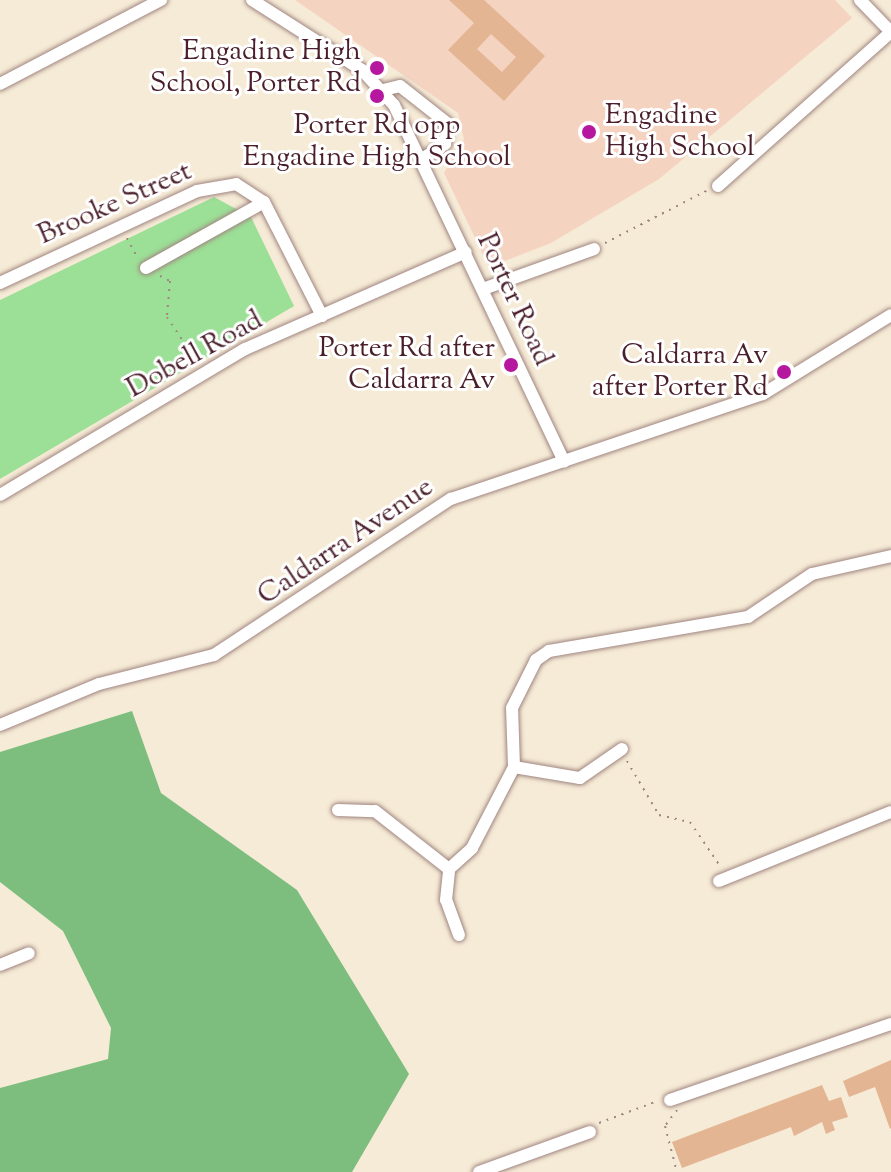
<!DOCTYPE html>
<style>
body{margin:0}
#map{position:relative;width:891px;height:1172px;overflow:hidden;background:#f6ebd6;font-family:"Sorts Mill Goudy",serif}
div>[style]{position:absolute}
.built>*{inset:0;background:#f4d3c1}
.green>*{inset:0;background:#9cdf96}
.forest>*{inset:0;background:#7dbe7f}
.building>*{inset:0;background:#e4b592}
.path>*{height:2px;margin-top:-1px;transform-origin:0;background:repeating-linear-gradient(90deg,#a08580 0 2px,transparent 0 8px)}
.roads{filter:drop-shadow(0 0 2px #a08580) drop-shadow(0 0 2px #a08580)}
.minor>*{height:12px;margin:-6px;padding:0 6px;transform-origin:6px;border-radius:6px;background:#fff}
.dots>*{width:22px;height:22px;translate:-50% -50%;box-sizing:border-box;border:4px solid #fff;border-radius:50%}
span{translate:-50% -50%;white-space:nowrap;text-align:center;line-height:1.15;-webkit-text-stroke:6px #fff;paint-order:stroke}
.poi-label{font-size:28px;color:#4a1f2b}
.right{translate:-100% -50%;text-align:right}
.left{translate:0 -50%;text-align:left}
.street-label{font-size:28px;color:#4a1f2b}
</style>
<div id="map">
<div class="built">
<div style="clip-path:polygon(295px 0,835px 0,852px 18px,659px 179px,551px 243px,489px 267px,444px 173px,464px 139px,458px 113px)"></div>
</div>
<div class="green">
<div style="clip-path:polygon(214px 197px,251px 217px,294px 306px,0 479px,0 300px)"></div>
</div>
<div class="forest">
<div style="clip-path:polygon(132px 711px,161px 793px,297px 890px,409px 1074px,352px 1172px,0 1172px,0 1088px,108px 1059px,111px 1028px,63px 931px,0 882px,0 752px)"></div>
</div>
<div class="building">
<div style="clip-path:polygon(evenodd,449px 0,484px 0,545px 56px,504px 101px,448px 50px,474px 23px,449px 0,491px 34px,516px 57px,502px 72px,477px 49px,491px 34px)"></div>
<div style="clip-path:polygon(891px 1060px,891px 1128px,890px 1129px,875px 1087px,849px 1097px,843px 1081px)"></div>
<div style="clip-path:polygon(822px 1085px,829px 1101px,841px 1097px,848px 1117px,832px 1122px,835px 1130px,826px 1134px,822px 1122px,794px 1136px,791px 1127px,682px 1168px,672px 1142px)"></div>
</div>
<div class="path">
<div style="left:127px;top:238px;width:21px;rotate:62deg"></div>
<div style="left:605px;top:243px;width:114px;rotate:-27.2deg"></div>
<div style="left:160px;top:276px;width:11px;rotate:27deg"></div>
<div style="left:170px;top:281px;width:36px;rotate:95deg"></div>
<div style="left:167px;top:317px;width:53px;rotate:56.6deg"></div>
<div style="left:627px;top:761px;width:63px;rotate:59.3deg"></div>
<div style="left:659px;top:815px;width:32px;rotate:13deg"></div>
<div style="left:690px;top:822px;width:53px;rotate:55.7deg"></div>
<div style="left:677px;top:1110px;width:20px;rotate:127deg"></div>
<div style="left:665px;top:1126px;width:48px;rotate:75.4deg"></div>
<div style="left:599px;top:1123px;width:60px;rotate:-20.6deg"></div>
</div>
<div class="roads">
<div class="minor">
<div style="left:252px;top:0;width:130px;rotate:32.5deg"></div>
<div style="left:362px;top:70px;width:47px;rotate:47.6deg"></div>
<div style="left:394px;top:105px;width:395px;rotate:64.5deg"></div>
<div style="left:860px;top:0;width:45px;rotate:45.9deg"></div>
<div style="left:0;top:84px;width:182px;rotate:-27.6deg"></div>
<div style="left:383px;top:90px;width:17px;rotate:-13deg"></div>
<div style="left:400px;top:86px;width:60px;rotate:38.2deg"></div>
<div style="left:447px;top:123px;width:21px;rotate:95deg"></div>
<div style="left:445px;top:144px;width:27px;rotate:147deg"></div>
<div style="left:718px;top:186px;width:232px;rotate:-41.7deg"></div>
<div style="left:146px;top:268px;width:135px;rotate:-29.2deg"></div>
<div style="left:0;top:283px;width:217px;rotate:-25deg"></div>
<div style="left:197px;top:191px;width:40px;rotate:-10deg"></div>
<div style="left:236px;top:184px;width:33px;rotate:33deg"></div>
<div style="left:264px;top:202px;width:128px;rotate:63deg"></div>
<div style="left:483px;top:289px;width:118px;rotate:-19.8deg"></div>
<div style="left:0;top:495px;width:285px;rotate:-30.8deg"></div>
<div style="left:245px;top:349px;width:241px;rotate:-23.7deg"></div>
<div style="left:0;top:725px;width:107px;rotate:-22.5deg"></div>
<div style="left:99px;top:684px;width:119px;rotate:-14.2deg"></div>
<div style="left:214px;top:655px;width:284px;rotate:-33.4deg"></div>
<div style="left:451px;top:499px;width:329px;rotate:-18.6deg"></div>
<div style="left:763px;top:394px;width:150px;rotate:-31.7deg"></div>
<div style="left:514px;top:767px;width:67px;rotate:9.5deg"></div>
<div style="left:580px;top:778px;width:51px;rotate:-34.6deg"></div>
<div style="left:338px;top:810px;width:37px;rotate:2deg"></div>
<div style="left:375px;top:811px;width:94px;rotate:38.1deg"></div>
<div style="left:719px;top:881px;width:185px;rotate:-21.9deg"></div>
<div style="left:459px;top:935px;width:37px;rotate:-110deg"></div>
<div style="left:446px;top:900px;width:31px;rotate:-84deg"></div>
<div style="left:449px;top:869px;width:31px;rotate:-42deg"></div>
<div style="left:472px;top:848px;width:91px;rotate:-62.6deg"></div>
<div style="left:514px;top:767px;width:59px;rotate:-91.9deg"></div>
<div style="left:512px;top:708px;width:54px;rotate:-63.4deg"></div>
<div style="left:536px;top:660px;width:16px;rotate:-35deg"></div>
<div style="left:549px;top:651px;width:202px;rotate:-9.7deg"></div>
<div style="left:748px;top:617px;width:77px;rotate:-33.9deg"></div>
<div style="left:812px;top:574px;width:81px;rotate:-12.8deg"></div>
<div style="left:0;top:965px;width:31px;rotate:-22deg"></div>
<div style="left:670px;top:1100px;width:234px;rotate:-19deg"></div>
<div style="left:479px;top:1172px;width:118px;rotate:-19.8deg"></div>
</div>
</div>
<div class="dots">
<div style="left:377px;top:68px;background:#b5179e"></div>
<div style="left:377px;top:96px;background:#b5179e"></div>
<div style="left:589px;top:132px;background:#b5179e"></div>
<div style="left:511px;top:365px;background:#b5179e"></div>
<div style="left:784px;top:372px;background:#b5179e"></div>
</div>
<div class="poi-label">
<span class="right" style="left:361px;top:68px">Engadine High<br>School, Porter Rd</span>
<span class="left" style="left:605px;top:132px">Engadine<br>High School</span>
<span style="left:377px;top:142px">Porter Rd opp<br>Engadine High School</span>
<span class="right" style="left:495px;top:365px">Porter Rd after<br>Caldarra Av</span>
<span class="right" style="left:768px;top:372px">Caldarra Av<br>after Porter Rd</span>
</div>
<div class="street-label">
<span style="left:115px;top:204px;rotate:-24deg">Brooke Street</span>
<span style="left:514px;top:300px;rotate:65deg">Porter Road</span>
<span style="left:195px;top:355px;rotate:-29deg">Dobell Road</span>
<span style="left:346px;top:542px;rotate:-34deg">Caldarra Avenue</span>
</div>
</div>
